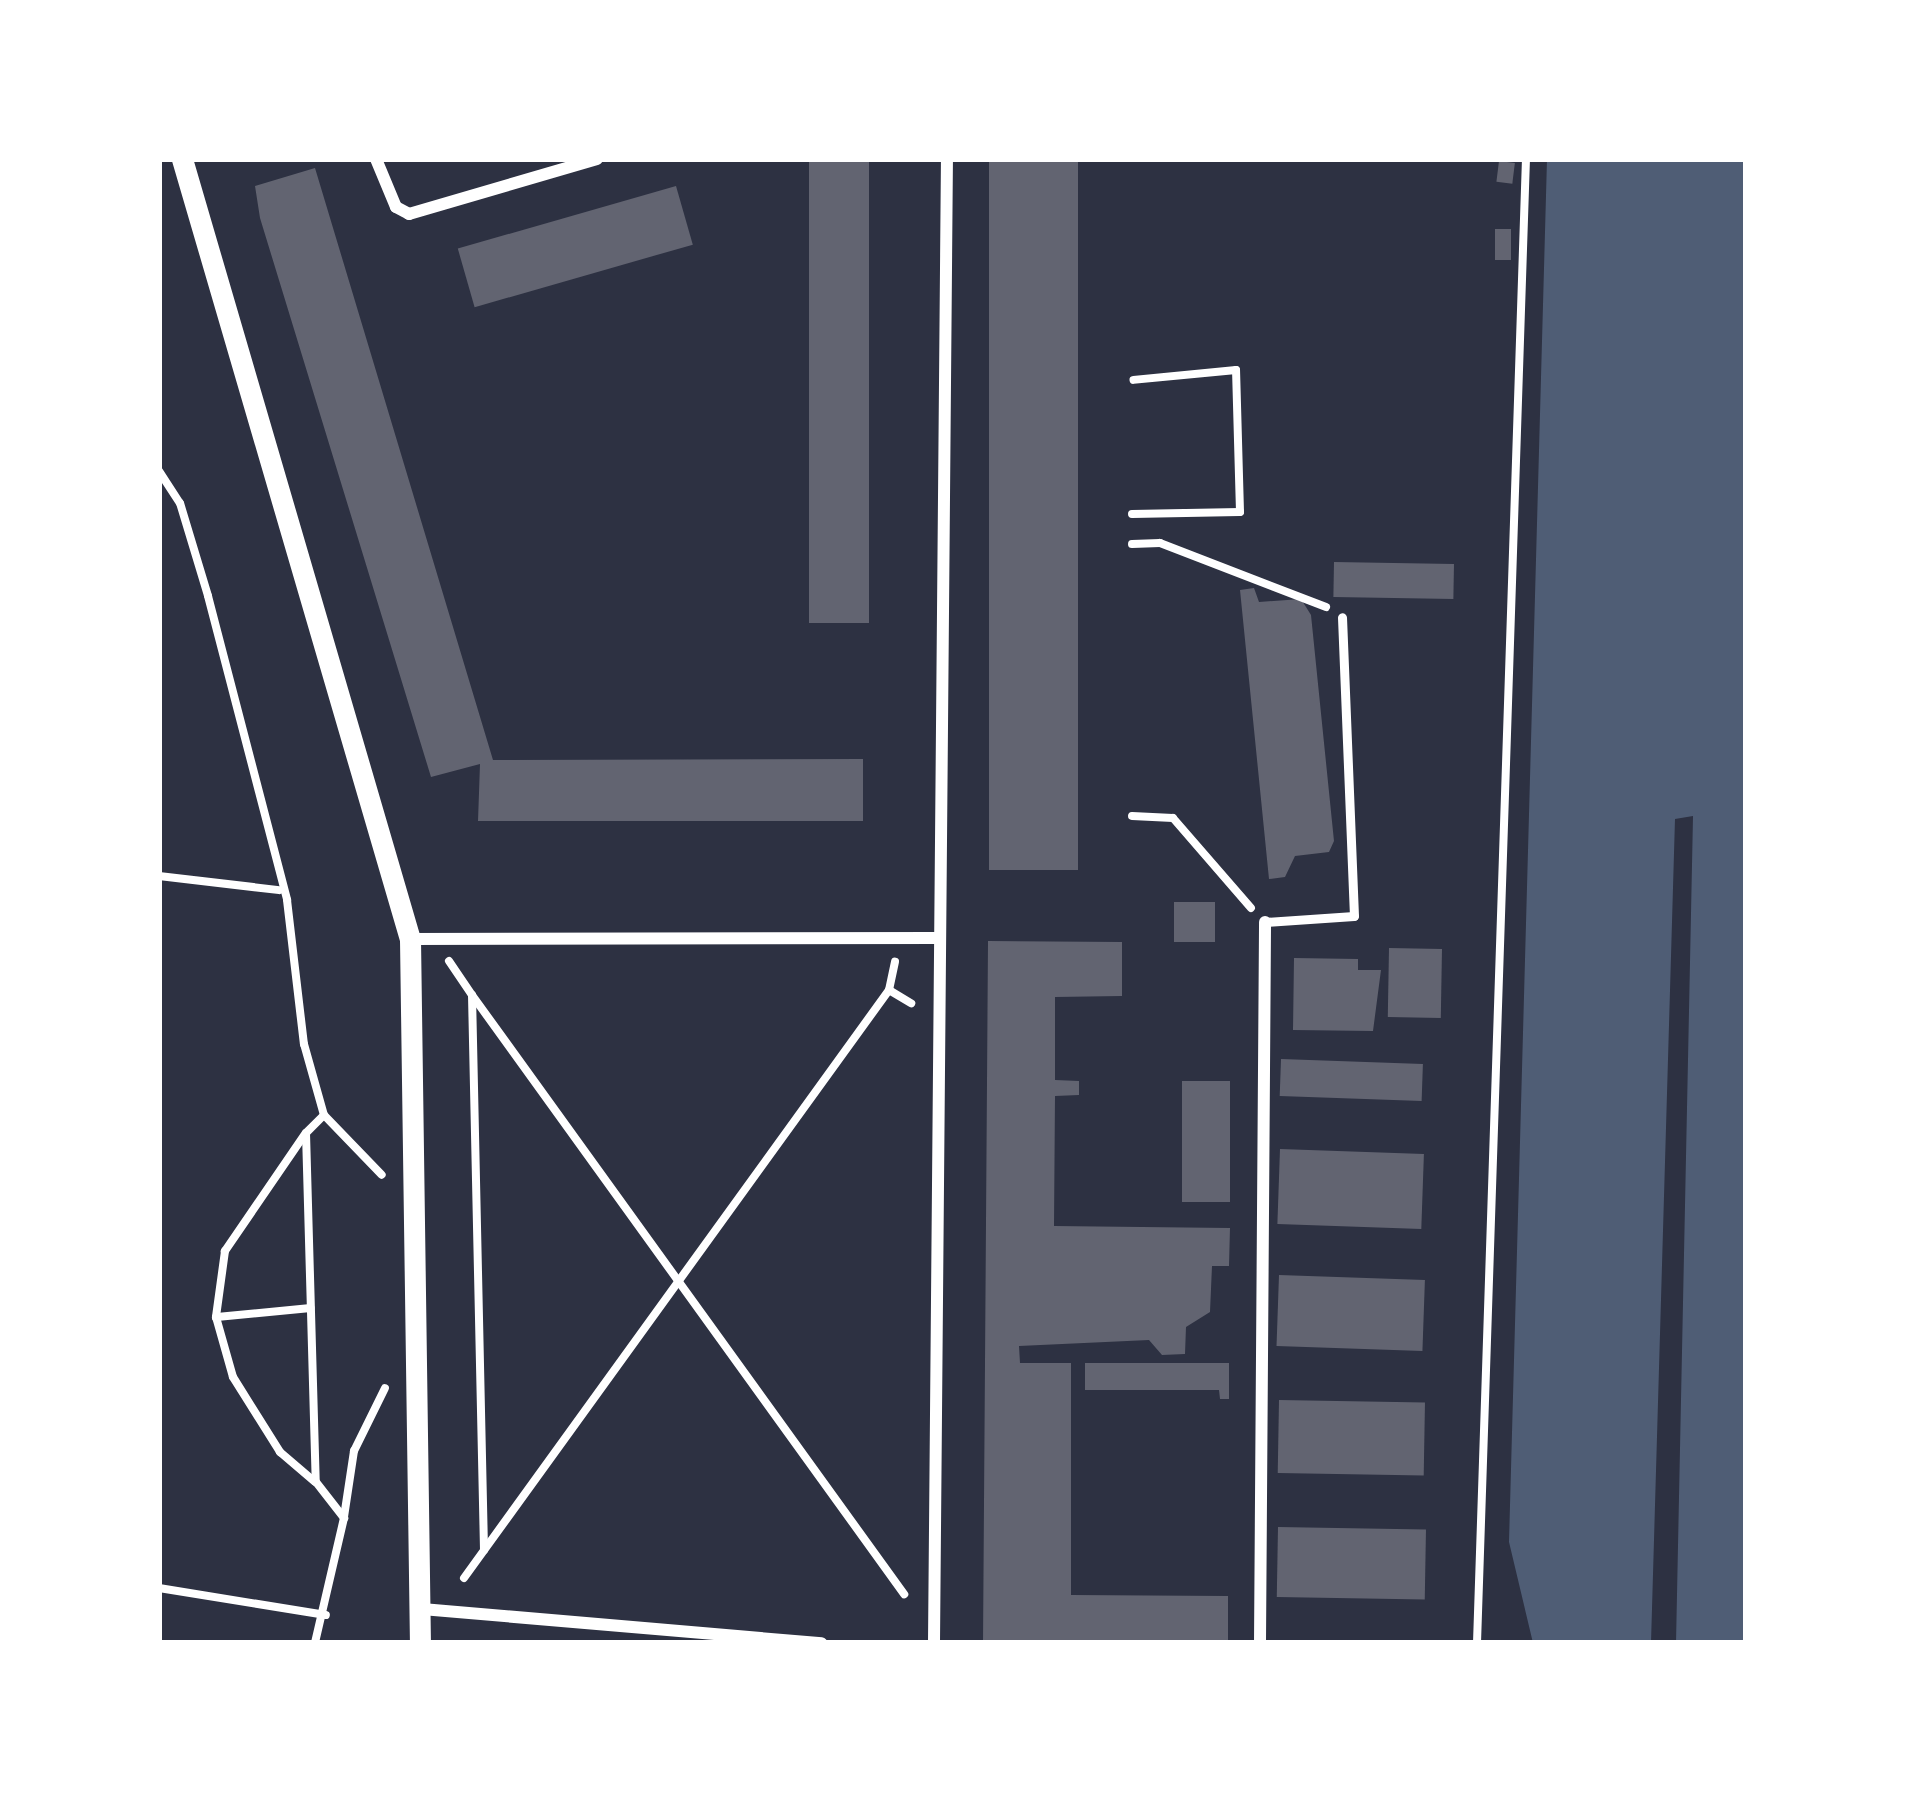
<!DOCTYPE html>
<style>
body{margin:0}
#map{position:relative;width:1905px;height:1802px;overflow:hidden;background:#2d3142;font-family:Ubuntu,sans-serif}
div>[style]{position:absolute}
.water>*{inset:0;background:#4f5d75}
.building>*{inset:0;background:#626471;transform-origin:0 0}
.path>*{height:8px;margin:-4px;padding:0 4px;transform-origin:4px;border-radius:4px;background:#fff}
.service>*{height:9px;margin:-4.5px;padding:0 4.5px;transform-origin:4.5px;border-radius:4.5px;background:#fff}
.minor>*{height:12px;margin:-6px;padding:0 6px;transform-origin:6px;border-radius:6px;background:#fff}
.tertiary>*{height:21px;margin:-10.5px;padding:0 10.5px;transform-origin:10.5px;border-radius:10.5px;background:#fff}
span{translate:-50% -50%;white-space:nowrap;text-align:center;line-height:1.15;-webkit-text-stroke:9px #fff;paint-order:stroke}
.frame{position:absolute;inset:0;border:162px solid #fff;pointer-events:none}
</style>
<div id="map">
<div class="water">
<div style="clip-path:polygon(1547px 159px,1746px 159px,1746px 1643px,1676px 1643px,1693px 816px,1675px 819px,1651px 1643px,1533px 1643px,1509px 1542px)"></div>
</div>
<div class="building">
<div style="left:809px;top:159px;width:60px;height:464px"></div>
<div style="left:989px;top:159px;width:89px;height:711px"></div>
<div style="left:1499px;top:161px;width:16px;height:21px;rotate:7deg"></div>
<div style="clip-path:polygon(315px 168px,493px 760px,863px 759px,863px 821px,478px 821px,480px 764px,431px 777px,260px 218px,255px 186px)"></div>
<div style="left:676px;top:186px;width:61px;height:227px;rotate:74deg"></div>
<div style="left:1495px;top:229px;width:16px;height:31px"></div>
<div style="left:1334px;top:562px;width:120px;height:35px;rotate:1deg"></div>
<div style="clip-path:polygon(1254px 588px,1259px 602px,1301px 599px,1311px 615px,1334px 841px,1329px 852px,1295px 856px,1285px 877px,1269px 879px,1240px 590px)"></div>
<div style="left:1174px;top:902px;width:41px;height:40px"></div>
<div style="clip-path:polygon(988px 941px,1122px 942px,1122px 996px,1055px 997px,1055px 1080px,1079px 1081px,1079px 1095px,1055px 1096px,1054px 1226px,1230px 1228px,1229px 1266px,1212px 1266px,1210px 1312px,1186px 1327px,1185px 1354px,1162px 1355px,1149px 1340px,1019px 1346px,1020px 1363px,1071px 1363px,1071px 1595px,1228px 1596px,1228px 1643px,983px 1643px)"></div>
<div style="left:1389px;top:948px;width:53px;height:69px;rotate:1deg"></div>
<div style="clip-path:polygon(1294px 958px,1358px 959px,1358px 970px,1381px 970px,1373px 1031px,1293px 1030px)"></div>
<div style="left:1281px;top:1059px;width:142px;height:37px;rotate:2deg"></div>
<div style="left:1182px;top:1081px;width:48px;height:121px"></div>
<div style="left:1280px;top:1149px;width:144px;height:75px;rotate:2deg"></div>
<div style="left:1279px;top:1275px;width:146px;height:71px;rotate:2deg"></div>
<div style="clip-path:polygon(1085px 1363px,1229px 1363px,1229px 1399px,1220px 1399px,1219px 1390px,1085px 1390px)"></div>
<div style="left:1279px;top:1400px;width:146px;height:73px;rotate:1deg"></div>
<div style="left:1278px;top:1527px;width:148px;height:70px;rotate:1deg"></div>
</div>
<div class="path">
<div style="left:159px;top:471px;width:38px;rotate:57deg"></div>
<div style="left:180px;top:503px;width:97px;rotate:73.2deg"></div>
<div style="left:208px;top:596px;width:314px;rotate:75.4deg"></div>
<div style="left:287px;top:900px;width:145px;rotate:83.3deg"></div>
<div style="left:304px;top:1044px;width:74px;rotate:74.3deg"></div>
<div style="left:324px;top:1115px;width:25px;rotate:135deg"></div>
<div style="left:306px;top:1133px;width:349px;rotate:88.4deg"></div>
<div style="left:316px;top:1482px;width:46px;rotate:52.1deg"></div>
<div style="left:344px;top:1518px;width:128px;rotate:103.1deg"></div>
<div style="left:1132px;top:514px;width:108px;rotate:-1.1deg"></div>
<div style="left:1240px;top:512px;width:142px;rotate:-91.6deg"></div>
<div style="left:1236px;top:370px;width:103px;rotate:174.5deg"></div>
<div style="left:1132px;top:544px;width:28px;rotate:-2deg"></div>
<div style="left:1160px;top:543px;width:178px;rotate:21.1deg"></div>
<div style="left:1132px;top:816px;width:41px;rotate:2.8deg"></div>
<div style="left:1173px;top:818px;width:119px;rotate:49.1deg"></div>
<div style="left:159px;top:876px;width:121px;rotate:6.7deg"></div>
<div style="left:449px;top:961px;width:41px;rotate:55.9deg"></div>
<div style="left:472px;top:995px;width:555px;rotate:88.76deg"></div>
<div style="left:889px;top:990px;width:26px;rotate:31deg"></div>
<div style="left:472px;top:995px;width:739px;rotate:54.2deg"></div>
<div style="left:324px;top:1115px;width:83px;rotate:46deg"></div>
<div style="left:305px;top:1134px;width:142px;rotate:124.4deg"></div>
<div style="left:225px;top:1251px;width:67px;rotate:97.8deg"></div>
<div style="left:216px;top:1317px;width:62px;rotate:74.2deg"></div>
<div style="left:233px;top:1377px;width:89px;rotate:57.9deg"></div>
<div style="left:280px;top:1452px;width:45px;rotate:40.5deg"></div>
<div style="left:217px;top:1317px;width:94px;rotate:-5.5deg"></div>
<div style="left:344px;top:1517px;width:67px;rotate:-81.4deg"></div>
<div style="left:354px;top:1451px;width:70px;rotate:-63.8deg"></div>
<div style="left:464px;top:1578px;width:726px;rotate:-54.14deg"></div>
<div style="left:889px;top:990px;width:29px;rotate:-78deg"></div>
<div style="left:159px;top:1588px;width:169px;rotate:9.2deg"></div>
<div style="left:1477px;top:1643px;width:1485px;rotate:-88.11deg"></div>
</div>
<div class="service">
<div style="left:1265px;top:922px;width:89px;rotate:-3.9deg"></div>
<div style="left:1354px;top:916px;width:299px;rotate:-92.3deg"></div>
</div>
<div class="minor">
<div style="left:376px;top:159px;width:52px;rotate:67.4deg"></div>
<div style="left:396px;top:207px;width:15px;rotate:28deg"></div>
<div style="left:409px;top:214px;width:196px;rotate:-16.3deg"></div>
<div style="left:410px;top:939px;width:528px;rotate:-0.11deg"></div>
<div style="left:422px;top:1609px;width:401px;rotate:4.9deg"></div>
<div style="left:934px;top:1643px;width:1484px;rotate:-89.5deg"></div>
<div style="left:1260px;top:1643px;width:721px;rotate:-89.6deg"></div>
</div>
<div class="tertiary">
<div style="left:182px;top:159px;width:813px;rotate:73.71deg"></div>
<div style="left:410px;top:939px;width:704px;rotate:89.19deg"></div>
</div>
<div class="frame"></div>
</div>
